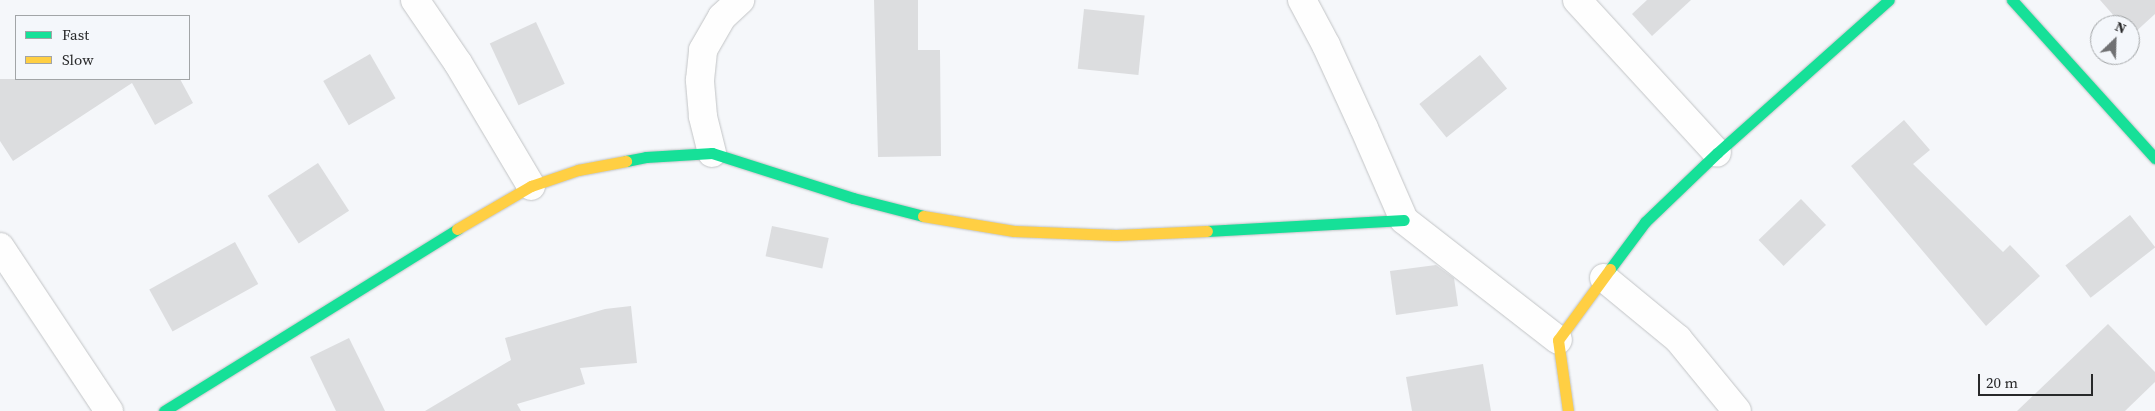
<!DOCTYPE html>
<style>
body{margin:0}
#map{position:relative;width:2155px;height:411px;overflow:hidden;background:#f5f7fa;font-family:"Source Serif 4",serif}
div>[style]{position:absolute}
.building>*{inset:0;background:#dcdddf;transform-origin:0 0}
.roads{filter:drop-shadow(0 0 1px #c2c4c6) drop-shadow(0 0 1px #c2c4c6)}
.street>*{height:28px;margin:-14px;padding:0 14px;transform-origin:14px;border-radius:14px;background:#fefefe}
.fast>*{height:11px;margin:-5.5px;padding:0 5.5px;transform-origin:5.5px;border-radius:5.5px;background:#16e098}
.slow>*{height:11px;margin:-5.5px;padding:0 5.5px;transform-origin:5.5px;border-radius:5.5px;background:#ffcf43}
span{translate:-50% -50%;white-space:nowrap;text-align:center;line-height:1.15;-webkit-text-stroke:4px #f4f7fb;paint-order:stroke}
.legend{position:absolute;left:15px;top:15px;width:175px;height:65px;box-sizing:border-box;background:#f4f7fb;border:1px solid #a2a5a7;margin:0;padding:6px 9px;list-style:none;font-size:15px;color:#28292a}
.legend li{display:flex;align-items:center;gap:10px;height:25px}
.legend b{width:25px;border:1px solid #a2a5a7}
.north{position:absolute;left:2090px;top:15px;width:50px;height:50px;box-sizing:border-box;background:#f4f7fb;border:1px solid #a2a5a7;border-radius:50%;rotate:24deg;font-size:14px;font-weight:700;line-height:20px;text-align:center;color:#28292a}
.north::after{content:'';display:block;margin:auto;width:18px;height:22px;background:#707173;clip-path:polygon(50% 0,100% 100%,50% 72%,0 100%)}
.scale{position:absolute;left:1978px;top:374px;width:115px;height:22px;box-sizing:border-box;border:2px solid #28292a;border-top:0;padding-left:6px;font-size:15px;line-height:18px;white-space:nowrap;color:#28292a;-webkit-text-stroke:4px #f4f7fb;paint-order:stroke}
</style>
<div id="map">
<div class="building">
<div style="clip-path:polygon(874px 0,918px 0,918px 50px,940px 50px,941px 156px,878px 157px)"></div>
<div style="clip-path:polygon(1647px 0,1691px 0,1652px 36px,1632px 14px)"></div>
<div style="clip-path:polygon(2100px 0,2155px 0,2155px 14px,2132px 35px,2130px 25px,2122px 25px)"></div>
<div style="left:1084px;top:9px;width:61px;height:60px;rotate:6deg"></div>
<div style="left:536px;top:22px;width:68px;height:51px;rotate:65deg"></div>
<div style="left:370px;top:54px;width:51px;height:54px;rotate:60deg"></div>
<div style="left:1480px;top:55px;width:43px;height:78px;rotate:51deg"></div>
<div style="clip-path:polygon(0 79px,180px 79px,193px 103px,155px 125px,132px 83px,13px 161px,0 141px)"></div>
<div style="clip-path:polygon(1904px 120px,1930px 150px,1913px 164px,2003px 252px,2010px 245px,2040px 276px,1986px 326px,1851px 166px)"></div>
<div style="left:318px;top:163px;width:57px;height:60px;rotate:57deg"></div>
<div style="left:1801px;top:199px;width:36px;height:59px;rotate:46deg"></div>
<div style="left:2130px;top:215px;width:41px;height:82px;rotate:52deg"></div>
<div style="left:772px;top:226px;width:58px;height:31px;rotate:12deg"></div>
<div style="left:235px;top:242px;width:48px;height:98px;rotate:61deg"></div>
<div style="clip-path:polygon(1436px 265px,1454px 278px,1458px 306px,1396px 315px,1390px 271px)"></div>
<div style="clip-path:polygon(631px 306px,637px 363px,580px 368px,585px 384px,517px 404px,521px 411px,425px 411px,511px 360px,505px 338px,605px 309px)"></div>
<div style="clip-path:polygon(2108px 324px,2155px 372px,2155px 382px,2125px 411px,2017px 411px)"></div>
<div style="clip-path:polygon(349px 338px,385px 411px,336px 411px,310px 357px)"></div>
<div style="clip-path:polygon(1483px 364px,1491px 411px,1412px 411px,1406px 377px)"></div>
</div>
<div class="roads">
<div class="street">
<div style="left:415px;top:0;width:76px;rotate:55.7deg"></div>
<div style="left:458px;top:63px;width:143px;rotate:59.3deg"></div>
<div style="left:1302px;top:0;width:51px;rotate:61.9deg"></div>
<div style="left:1326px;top:45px;width:91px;rotate:65.4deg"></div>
<div style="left:1364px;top:128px;width:100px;rotate:66.5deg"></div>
<div style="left:1404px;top:220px;width:195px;rotate:37.9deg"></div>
<div style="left:1577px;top:0;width:207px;rotate:47.5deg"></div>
<div style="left:712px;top:153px;width:38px;rotate:-104deg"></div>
<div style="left:703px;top:116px;width:36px;rotate:-95deg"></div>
<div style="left:700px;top:80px;width:30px;rotate:-84deg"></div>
<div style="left:703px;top:50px;width:38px;rotate:-60deg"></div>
<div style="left:722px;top:17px;width:25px;rotate:-43deg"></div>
<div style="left:0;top:247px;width:197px;rotate:56.4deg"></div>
<div style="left:1604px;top:278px;width:96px;rotate:39.5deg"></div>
<div style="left:1678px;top:339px;width:93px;rotate:50.7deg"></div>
</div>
<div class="fast">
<div style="left:2012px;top:0;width:213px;rotate:47.9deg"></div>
<div style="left:626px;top:161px;width:20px;rotate:-11deg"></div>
<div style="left:646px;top:157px;width:66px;rotate:-3.5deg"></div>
<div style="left:712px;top:153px;width:148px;rotate:17.7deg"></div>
<div style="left:853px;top:198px;width:72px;rotate:14.4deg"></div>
<div style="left:1207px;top:231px;width:197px;rotate:-3.2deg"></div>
<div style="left:1610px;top:269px;width:59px;rotate:-53.3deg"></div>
<div style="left:1645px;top:222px;width:100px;rotate:-43.8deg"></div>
<div style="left:1717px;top:153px;width:230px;rotate:-41.7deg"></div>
<div style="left:164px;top:411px;width:345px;rotate:-31.8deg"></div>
</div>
<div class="slow">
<div style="left:923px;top:216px;width:92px;rotate:9.4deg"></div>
<div style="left:1014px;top:231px;width:102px;rotate:2.2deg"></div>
<div style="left:1116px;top:235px;width:91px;rotate:-2.5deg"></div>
<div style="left:457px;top:229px;width:86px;rotate:-30.2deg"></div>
<div style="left:531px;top:186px;width:50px;rotate:-18.8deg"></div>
<div style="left:578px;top:170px;width:49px;rotate:-10.6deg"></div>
<div style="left:1568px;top:411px;width:72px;rotate:-98deg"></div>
<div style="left:1558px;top:340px;width:88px;rotate:-53.8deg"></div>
</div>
</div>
<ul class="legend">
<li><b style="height:6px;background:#16e098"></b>Fast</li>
<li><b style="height:6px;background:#ffcf43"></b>Slow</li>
</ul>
<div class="north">N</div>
<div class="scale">20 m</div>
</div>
